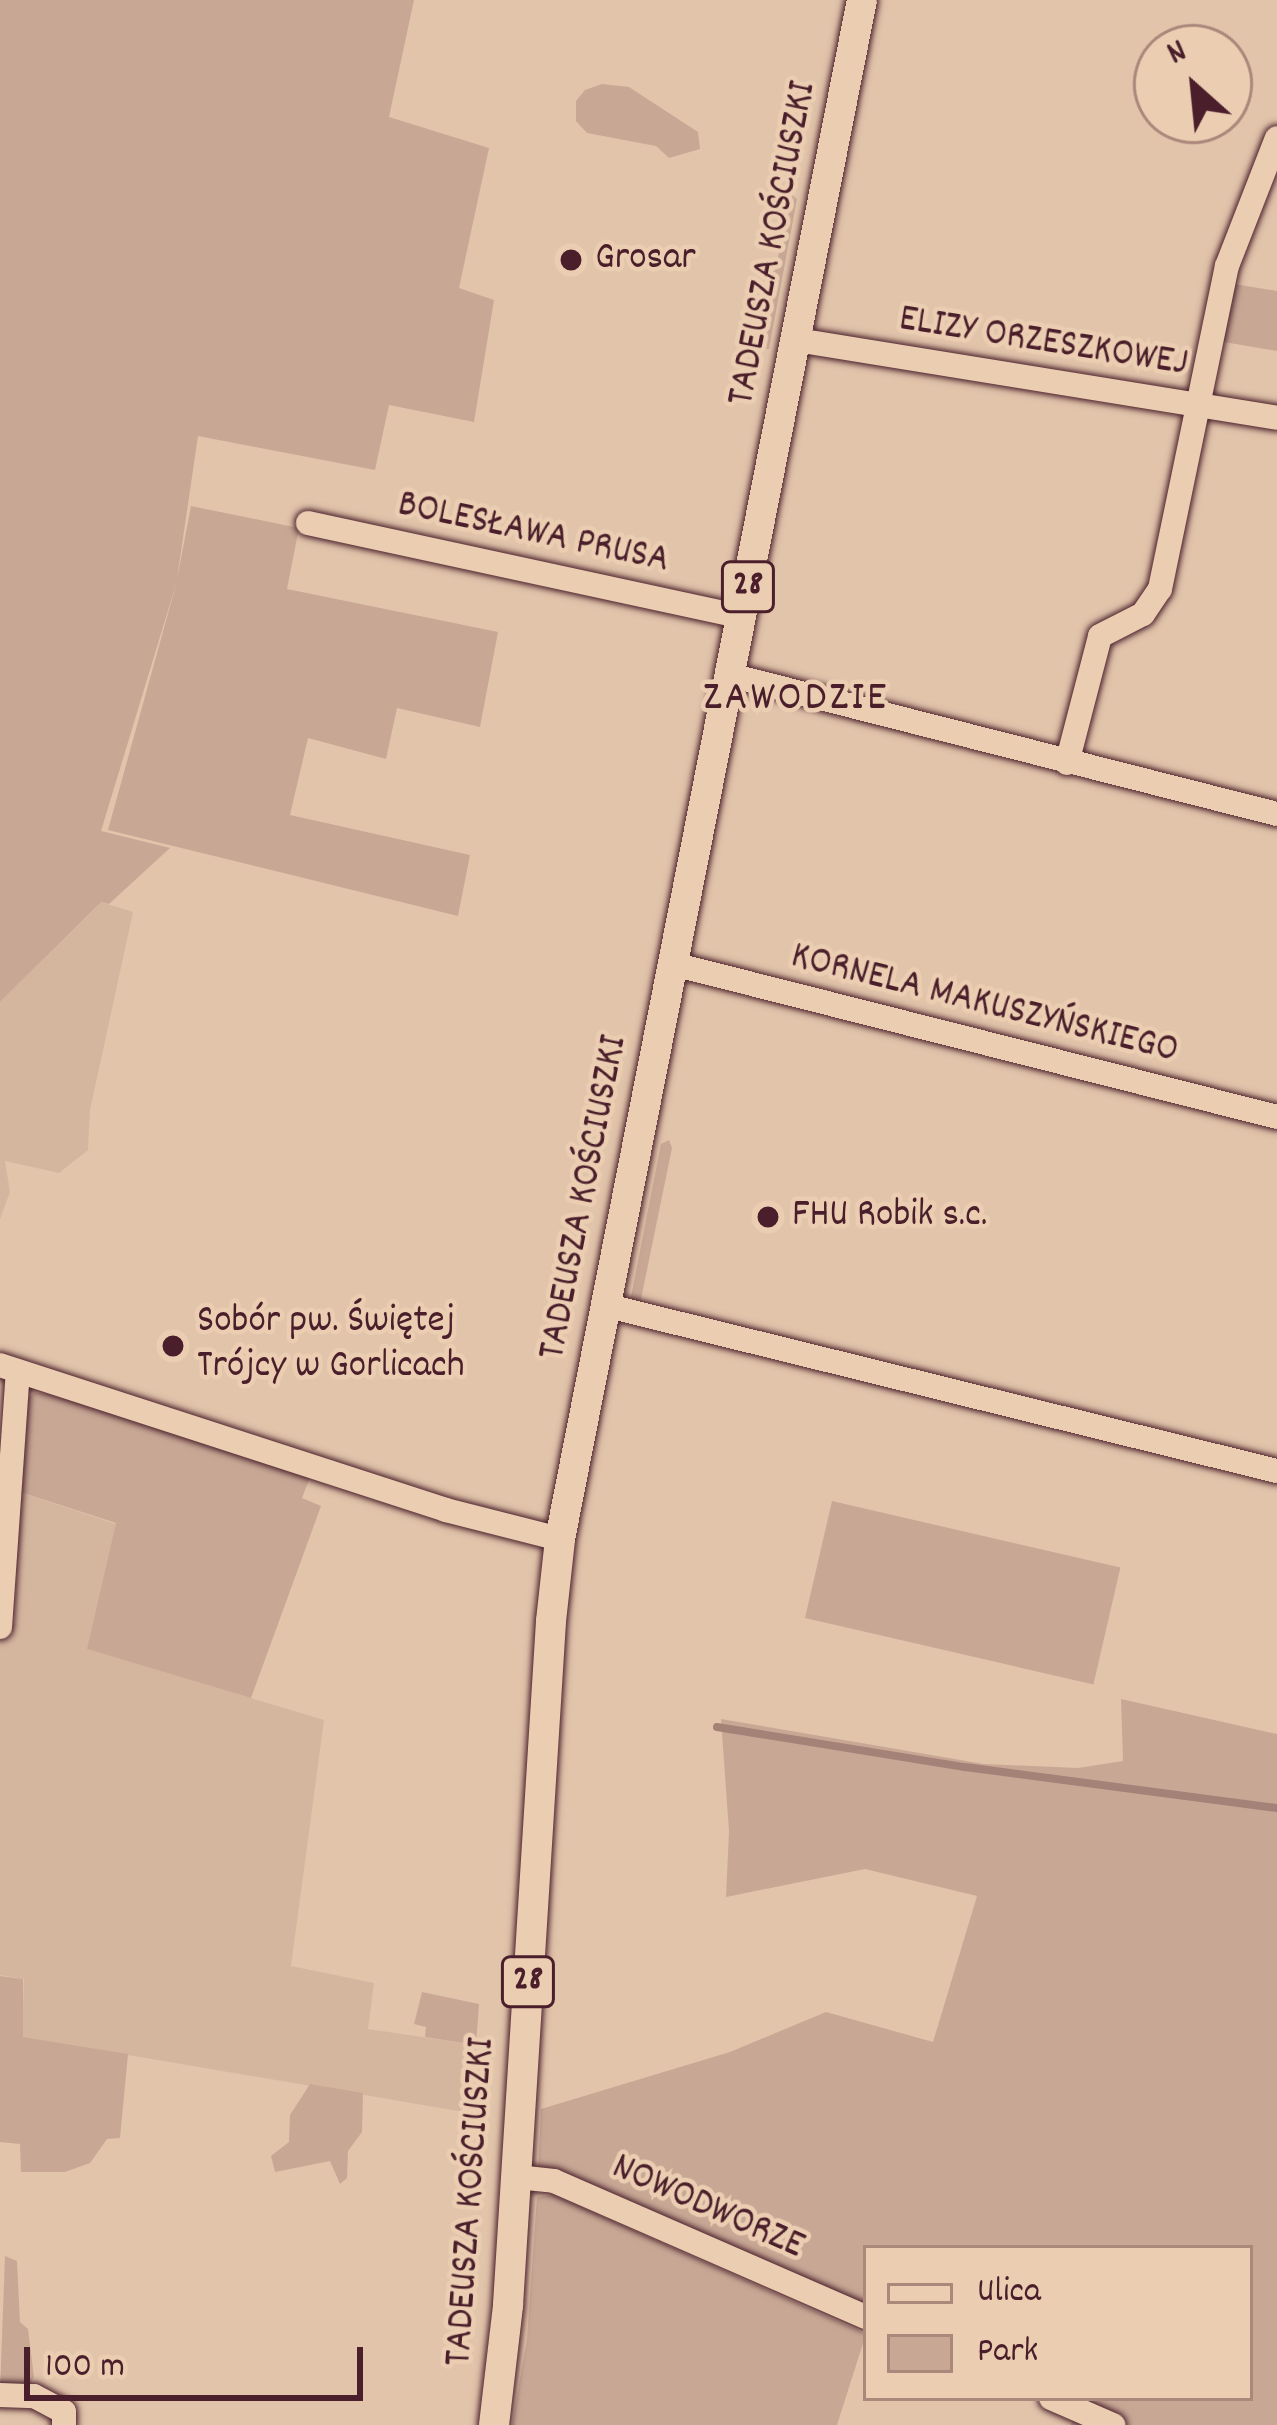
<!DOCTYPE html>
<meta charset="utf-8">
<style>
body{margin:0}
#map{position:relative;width:1277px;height:2425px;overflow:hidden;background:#e1c4aa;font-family:Dekko,sans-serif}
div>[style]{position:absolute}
.built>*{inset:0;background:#d4b69f}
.green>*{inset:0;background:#c8a895;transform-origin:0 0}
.stream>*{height:8px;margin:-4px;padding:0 4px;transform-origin:4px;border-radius:4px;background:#a58278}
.roads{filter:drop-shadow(0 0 3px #4a1f2b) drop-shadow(0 0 3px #4a1f2b)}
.minor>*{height:24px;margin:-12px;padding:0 12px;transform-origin:12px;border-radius:12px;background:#ebceb2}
.major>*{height:30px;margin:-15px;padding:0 15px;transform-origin:15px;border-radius:15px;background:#ebceb2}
.dots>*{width:33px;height:33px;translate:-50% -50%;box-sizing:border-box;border:6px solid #ebceb2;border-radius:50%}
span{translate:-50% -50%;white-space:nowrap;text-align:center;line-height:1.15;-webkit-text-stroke:9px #ebceb2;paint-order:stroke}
.shield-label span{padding:3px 9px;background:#ebceb2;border:3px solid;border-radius:9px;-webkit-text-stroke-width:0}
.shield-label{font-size:36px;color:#4a1f2b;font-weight:700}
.street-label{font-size:39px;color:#4a1f2b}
.poi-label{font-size:39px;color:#4a1f2b}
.left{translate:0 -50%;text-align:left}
.neighbourhood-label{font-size:42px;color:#4a1f2b;letter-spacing:3px}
.legend{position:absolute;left:863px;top:2245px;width:390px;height:156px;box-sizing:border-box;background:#ebceb2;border:3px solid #ab887c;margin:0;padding:15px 21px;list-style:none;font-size:36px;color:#4a1f2b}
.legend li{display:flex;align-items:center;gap:24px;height:60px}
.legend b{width:60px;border:3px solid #ab887c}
.north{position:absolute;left:1133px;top:24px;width:120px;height:120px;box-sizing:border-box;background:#ebceb2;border:3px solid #ab887c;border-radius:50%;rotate:333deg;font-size:33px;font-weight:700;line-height:48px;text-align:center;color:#4a1f2b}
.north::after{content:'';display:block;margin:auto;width:42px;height:54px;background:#4a1f2b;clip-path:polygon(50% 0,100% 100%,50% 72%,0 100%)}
.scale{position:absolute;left:24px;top:2347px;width:339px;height:54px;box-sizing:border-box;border:6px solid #4a1f2b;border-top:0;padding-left:15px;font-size:36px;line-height:42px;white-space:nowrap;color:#4a1f2b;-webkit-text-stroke:9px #ebceb2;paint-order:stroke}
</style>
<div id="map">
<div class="built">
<div style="clip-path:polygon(101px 902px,133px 912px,90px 1110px,88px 1150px,59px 1173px,5px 1161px,10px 1192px,0 1219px,0 1002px)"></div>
<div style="clip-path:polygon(19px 1492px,116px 1524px,88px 1649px,324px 1720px,291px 1966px,374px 1983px,368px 2029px,476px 2045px,470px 2113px,22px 2037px,24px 1979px,0 1975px,0 1627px,15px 1623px)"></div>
</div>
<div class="green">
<div style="clip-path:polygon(0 0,414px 0,389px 117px,489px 148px,459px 288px,494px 300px,474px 422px,389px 405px,375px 470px,198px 436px,177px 579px,191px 506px,299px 528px,287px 589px,498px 632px,480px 727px,397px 708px,386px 759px,308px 738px,290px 815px,470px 855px,458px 916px,108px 830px,177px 581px,101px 831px,170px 848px,109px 904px,101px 902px,0 1002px)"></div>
<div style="clip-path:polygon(602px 84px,629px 87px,698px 132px,700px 149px,669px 158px,656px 146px,587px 133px,576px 121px,576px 101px,585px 90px)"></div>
<div style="clip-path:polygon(779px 185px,797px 199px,769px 349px,746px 348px,752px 324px,765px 325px,775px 276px,760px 272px,775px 271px,788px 209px,760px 203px)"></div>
<div style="clip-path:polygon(1228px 283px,1277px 291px,1277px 351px,1218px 341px)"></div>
<div style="clip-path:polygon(669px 1140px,672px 1148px,640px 1304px,629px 1307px,661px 1144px)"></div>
<div style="clip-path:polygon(35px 1393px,51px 1394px,312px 1472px,302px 1498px,321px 1506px,251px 1698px,87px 1649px,116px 1523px,20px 1492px,24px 1400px)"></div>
<div style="left:832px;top:1501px;width:296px;height:120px;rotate:13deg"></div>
<div style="clip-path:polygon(1121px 1699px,1277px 1734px,1277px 2425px,1071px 2425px,1076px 2406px,1059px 2398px,1250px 2398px,1250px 2248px,866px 2248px,866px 2314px,538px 2171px,541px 2109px,730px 2052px,826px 2012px,933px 2042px,977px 1896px,865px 1869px,726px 1897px,729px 1831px,721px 1719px,984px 1764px,1078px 1768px,1123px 1761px)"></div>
<div style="clip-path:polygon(0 1976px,23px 1979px,23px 2037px,128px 2054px,120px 2138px,107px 2139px,90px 2163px,65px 2172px,21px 2172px,20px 2144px,0 2142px)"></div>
<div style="clip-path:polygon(422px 1992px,479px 2004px,476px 2045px,425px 2037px,426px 2027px,414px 2024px)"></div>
<div style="clip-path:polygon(310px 2084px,363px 2093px,362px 2132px,348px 2151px,347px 2178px,340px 2184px,330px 2161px,275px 2172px,271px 2156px,289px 2142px,290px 2115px)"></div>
<div style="clip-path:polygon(554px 2195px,866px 2334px,837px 2425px,512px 2425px,527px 2339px,537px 2197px)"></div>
<div style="clip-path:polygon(5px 2256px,17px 2261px,20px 2322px,28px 2329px,34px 2377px,28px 2388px,0 2392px)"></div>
</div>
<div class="stream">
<div style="left:717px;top:1727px;width:251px;rotate:9.2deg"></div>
<div style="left:965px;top:1767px;width:315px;rotate:7.5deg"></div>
</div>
<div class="roads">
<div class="minor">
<div style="left:797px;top:340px;width:486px;rotate:9.2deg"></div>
<div style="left:308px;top:523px;width:444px;rotate:12.2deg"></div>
<div style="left:730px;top:675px;width:564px;rotate:14.26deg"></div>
<div style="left:1067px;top:763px;width:131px;rotate:-75.4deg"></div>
<div style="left:1100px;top:636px;width:48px;rotate:-27.1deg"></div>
<div style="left:1143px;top:614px;width:30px;rotate:-56deg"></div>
<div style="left:1160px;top:589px;width:330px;rotate:-78.3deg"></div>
<div style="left:1227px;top:266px;width:137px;rotate:-68.7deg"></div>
<div style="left:673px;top:964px;width:623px;rotate:14.21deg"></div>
<div style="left:604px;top:1305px;width:693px;rotate:13.86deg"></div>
<div style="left:0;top:1365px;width:469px;rotate:18deg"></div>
<div style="left:446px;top:1510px;width:118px;rotate:14.3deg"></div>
<div style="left:0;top:1627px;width:256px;rotate:-86deg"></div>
<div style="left:517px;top:2177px;width:37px;rotate:6deg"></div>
<div style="left:554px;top:2181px;width:340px;rotate:23.6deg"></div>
<div style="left:0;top:2395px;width:34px;rotate:2deg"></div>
<div style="left:34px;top:2396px;width:34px;rotate:28deg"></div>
<div style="left:64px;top:2412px;width:13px;rotate:90deg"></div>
<div style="left:1051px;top:2398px;width:68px;rotate:23.5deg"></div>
</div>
<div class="major">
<div style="left:494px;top:2425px;width:121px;rotate:-83.3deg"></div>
<div style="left:508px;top:2305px;width:685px;rotate:-86.4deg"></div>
<div style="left:551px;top:1621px;width:82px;rotate:-83.7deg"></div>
<div style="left:560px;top:1539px;width:1568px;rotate:-78.9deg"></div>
</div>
</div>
<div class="dots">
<div style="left:571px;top:260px;background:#4a1f2b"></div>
<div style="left:768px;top:1217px;background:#4a1f2b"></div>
<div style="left:173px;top:1346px;background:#4a1f2b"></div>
</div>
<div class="shield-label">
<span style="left:748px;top:587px">28</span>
<span style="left:528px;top:1982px">28</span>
</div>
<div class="street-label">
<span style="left:775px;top:244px;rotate:-79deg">TADEUSZA KOŚCIUSZKI</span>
<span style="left:1043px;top:344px;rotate:9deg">ELIZY ORZESZKOWEJ</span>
<span style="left:533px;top:535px;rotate:12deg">BOLESŁAWA PRUSA</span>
<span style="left:984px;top:1006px;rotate:14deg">KORNELA MAKUSZYŃSKIEGO</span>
<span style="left:586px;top:1198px;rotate:-79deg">TADEUSZA KOŚCIUSZKI</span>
<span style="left:473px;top:2202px;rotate:-86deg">TADEUSZA KOŚCIUSZKI</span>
<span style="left:707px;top:2209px;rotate:24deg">NOWODWORZE</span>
</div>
<div class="poi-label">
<span class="left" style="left:595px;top:260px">Grosar</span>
<span class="left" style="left:792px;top:1217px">FHU Robik s.c.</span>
<span class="left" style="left:197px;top:1346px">Sobór pw. Świętej<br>Trójcy w Gorlicach</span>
</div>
<div class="neighbourhood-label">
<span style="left:796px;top:700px">ZAWODZIE</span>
</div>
<ul class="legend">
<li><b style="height:15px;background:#ebceb2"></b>Ulica</li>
<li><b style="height:33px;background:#c8a895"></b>Park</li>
</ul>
<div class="north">N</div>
<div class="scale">100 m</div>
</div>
